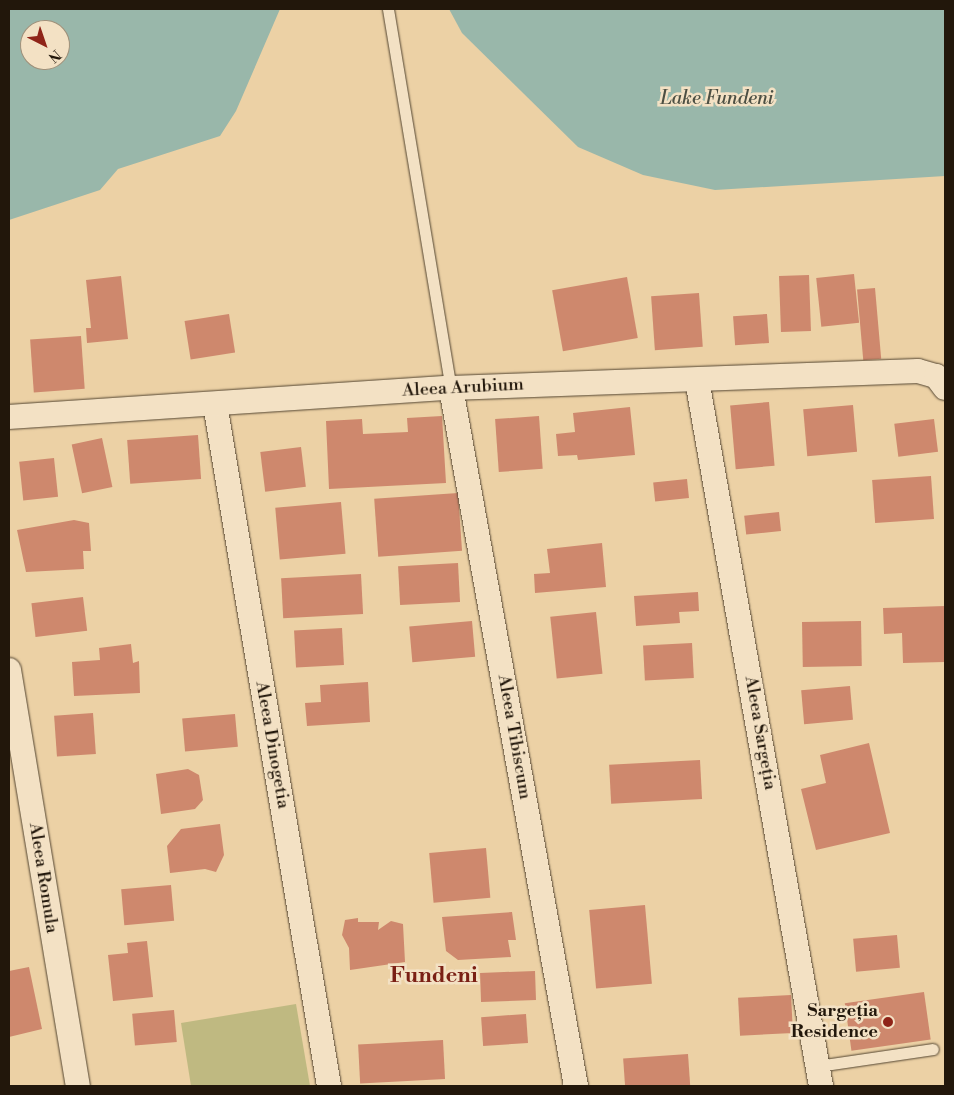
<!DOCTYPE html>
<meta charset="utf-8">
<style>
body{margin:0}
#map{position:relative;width:954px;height:1095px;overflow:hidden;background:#ecd1a5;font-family:"Libre Bodoni",serif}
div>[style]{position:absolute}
.green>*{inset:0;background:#bfb981}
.water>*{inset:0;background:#99b7aa}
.building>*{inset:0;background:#ce886d;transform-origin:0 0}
.roads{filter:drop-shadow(0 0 1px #544632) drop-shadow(0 0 1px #544632)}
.service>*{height:11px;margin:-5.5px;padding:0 5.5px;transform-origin:5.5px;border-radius:5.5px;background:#f3e1c4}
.minor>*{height:24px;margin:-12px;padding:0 12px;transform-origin:12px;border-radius:12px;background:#f3e1c4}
.dots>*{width:14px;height:14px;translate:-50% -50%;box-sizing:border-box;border:2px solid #f3e1c4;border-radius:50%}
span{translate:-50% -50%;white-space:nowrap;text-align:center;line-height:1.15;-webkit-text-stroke:5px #f3e1c4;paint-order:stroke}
.street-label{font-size:18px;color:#22170b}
.poi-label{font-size:18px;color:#22170b;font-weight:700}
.right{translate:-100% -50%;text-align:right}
.water-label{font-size:19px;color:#4c4f43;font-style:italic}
.district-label{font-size:22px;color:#7a1f14;font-weight:700}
.frame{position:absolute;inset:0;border:10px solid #22170b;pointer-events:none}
.north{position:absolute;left:20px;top:20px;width:50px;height:50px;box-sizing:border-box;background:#f3e1c4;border:1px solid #9f907a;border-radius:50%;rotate:139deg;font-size:14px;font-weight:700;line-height:20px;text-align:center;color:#22170b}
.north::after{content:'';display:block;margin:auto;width:18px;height:22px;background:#8f2418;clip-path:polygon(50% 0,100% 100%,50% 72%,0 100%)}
</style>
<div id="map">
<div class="green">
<div style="clip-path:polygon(296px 1004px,310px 1086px,191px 1086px,181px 1023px)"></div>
</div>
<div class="water">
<div style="clip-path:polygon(evenodd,9px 9px,280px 9px,236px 111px,220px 136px,118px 169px,100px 190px,9px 220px,9px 9px,30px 30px,60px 30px,60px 60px,30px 60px,30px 30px)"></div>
<div style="clip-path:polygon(449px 9px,945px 9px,945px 176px,715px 190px,643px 175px,578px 147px,462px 33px)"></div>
</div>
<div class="building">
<div style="left:854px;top:274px;width:49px;height:38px;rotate:84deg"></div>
<div style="left:809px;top:275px;width:56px;height:30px;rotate:88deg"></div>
<div style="clip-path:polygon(121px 276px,128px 339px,87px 343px,86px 328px,91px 328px,86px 280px)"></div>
<div style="left:627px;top:277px;width:62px;height:76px;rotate:80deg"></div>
<div style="left:875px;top:288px;width:71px;height:18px;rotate:85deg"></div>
<div style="left:699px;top:293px;width:54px;height:48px;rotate:86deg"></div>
<div style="left:229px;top:314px;width:39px;height:45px;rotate:81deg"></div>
<div style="left:767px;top:314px;width:29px;height:34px;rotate:86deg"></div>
<div style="left:81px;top:336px;width:53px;height:51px;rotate:86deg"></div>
<div style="left:769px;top:402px;width:64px;height:39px;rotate:85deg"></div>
<div style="left:853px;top:405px;width:47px;height:50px;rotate:85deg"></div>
<div style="clip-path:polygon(630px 407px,635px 455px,578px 460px,577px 455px,558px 456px,556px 434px,575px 432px,573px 413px)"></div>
<div style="clip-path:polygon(442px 416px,446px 483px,329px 489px,326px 421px,362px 419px,363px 434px,408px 432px,407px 418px)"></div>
<div style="left:539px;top:416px;width:53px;height:44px;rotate:86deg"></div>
<div style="left:934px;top:419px;width:33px;height:40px;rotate:83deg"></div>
<div style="left:198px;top:435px;width:44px;height:71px;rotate:86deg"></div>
<div style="left:102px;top:438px;width:50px;height:31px;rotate:78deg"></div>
<div style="left:301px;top:447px;width:40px;height:41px;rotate:83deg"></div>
<div style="left:54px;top:458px;width:39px;height:35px;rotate:84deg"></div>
<div style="left:931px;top:476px;width:43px;height:59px;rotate:86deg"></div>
<div style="left:687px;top:479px;width:19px;height:34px;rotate:84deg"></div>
<div style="left:458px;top:493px;width:58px;height:84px;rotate:86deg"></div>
<div style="left:341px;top:502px;width:52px;height:66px;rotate:85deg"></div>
<div style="left:779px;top:512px;width:19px;height:35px;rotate:84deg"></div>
<div style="clip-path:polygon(74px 520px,89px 523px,91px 551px,83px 551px,84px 569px,26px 572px,17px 530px)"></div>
<div style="clip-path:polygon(602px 543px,606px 587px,535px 593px,534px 574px,550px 573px,547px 549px)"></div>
<div style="left:458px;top:563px;width:39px;height:60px;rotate:87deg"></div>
<div style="left:361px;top:574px;width:40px;height:80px;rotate:87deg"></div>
<div style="clip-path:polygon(698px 592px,699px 611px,679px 612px,680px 623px,636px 626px,634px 596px)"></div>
<div style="left:83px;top:597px;width:34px;height:52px;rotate:83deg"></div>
<div style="clip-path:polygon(945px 606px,945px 662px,903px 663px,902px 633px,884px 634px,883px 608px)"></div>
<div style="left:596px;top:612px;width:62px;height:46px;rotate:84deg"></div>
<div style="left:472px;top:621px;width:36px;height:63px;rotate:85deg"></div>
<div style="left:861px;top:621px;width:45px;height:59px;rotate:89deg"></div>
<div style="left:342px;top:628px;width:37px;height:48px;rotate:87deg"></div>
<div style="left:692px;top:643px;width:35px;height:49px;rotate:87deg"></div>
<div style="clip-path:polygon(131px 644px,133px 663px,139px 661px,140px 693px,74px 696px,72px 662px,100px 660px,99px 648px)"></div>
<div style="clip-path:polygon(368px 682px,370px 722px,307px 726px,305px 703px,321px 702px,320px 685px)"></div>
<div style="left:850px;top:686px;width:34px;height:49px;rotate:85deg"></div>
<div style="left:93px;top:713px;width:41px;height:39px;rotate:86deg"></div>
<div style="left:235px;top:714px;width:33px;height:53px;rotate:85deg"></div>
<div style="clip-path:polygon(869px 743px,890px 833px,816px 850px,801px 789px,826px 783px,820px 755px)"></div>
<div style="left:700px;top:760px;width:39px;height:91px;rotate:87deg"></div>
<div style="clip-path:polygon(188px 769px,199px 775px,203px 800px,195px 809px,161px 814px,156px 774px)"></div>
<div style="clip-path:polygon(220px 824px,224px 855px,216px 872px,205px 869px,170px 873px,167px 846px,181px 829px)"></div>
<div style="left:486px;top:848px;width:50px;height:57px;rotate:85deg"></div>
<div style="left:171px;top:885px;width:36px;height:50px;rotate:85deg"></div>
<div style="left:645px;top:905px;width:79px;height:56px;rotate:85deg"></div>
<div style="clip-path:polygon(512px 912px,516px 940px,508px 940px,511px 957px,458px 960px,446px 951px,442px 917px)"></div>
<div style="clip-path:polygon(358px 918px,358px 922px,379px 922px,378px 930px,391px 921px,403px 924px,405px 962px,350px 970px,349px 948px,342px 935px,345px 920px)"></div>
<div style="left:897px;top:935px;width:33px;height:44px;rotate:85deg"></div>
<div style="clip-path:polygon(147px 941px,153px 997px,113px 1001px,108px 955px,128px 953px,127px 943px)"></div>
<div style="clip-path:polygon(29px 967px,42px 1029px,9px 1037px,9px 971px)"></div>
<div style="left:535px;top:971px;width:29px;height:55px;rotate:88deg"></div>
<div style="left:924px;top:992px;width:48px;height:80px;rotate:82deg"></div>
<div style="left:791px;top:995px;width:38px;height:53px;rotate:87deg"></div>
<div style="left:174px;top:1010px;width:32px;height:42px;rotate:85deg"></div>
<div style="left:526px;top:1014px;width:29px;height:45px;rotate:86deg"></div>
<div style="left:443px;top:1040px;width:39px;height:85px;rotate:87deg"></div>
<div style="left:688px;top:1054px;width:32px;height:65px;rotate:86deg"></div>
</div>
<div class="roads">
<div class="service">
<div style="left:388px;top:9px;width:384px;rotate:80.6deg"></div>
<div style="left:818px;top:1066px;width:116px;rotate:-8.4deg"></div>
</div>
<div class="minor">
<div style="left:697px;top:380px;width:717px;rotate:80.04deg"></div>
<div style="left:451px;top:388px;width:709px;rotate:79.85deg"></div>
<div style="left:215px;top:404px;width:691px;rotate:80.51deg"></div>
<div style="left:9px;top:417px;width:443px;rotate:-3.8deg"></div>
<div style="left:451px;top:388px;width:467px;rotate:-2.1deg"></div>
<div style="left:918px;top:371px;width:19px;rotate:16deg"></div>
<div style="left:936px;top:376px;width:15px;rotate:53deg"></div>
<div style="left:9px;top:670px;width:422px;rotate:80.6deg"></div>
</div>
</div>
<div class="dots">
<div style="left:888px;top:1022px;background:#8f2418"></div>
</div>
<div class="street-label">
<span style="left:463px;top:388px;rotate:-3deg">Aleea Arubium</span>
<span style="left:760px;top:733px;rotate:80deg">Aleea Sargeția</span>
<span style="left:514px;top:737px;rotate:80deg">Aleea Tibiscum</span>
<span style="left:272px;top:745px;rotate:80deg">Aleea Dinogetia</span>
<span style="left:43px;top:878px;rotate:81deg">Aleea Romula</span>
</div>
<div class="poi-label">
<span class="right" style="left:878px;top:1022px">Sargeția<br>Residence</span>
</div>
<div class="water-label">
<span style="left:717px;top:99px">Lake Fundeni</span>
</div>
<div class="district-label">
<span style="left:434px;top:976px">Fundeni</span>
</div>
<div class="frame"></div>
<div class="north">N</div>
</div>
